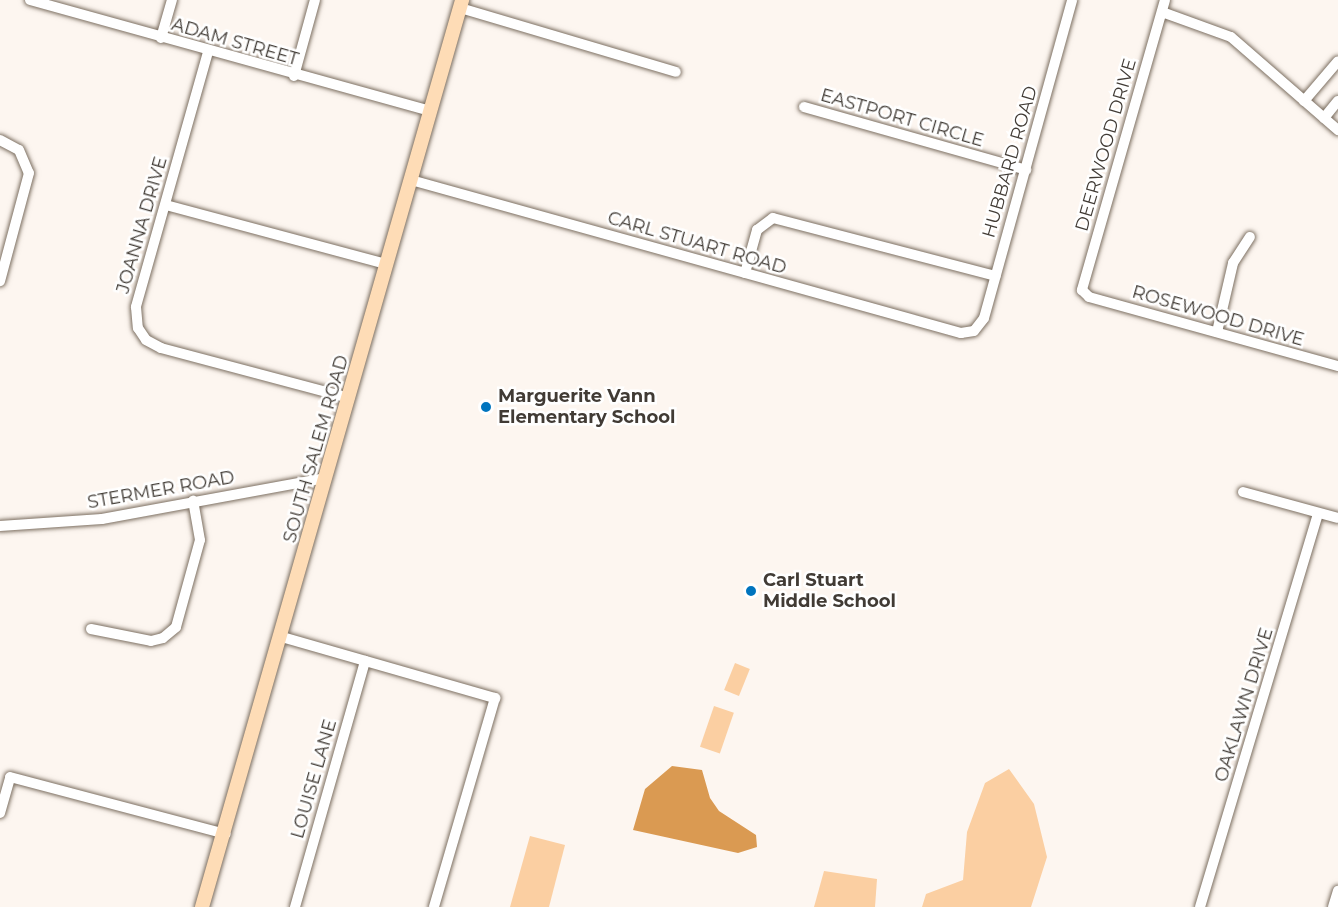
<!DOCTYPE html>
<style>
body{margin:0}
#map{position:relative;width:1338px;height:907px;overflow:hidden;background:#fdf6f0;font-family:Montserrat,sans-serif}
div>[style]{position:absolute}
.green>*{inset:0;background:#fbcfa2;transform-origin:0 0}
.water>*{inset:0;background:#da9a52}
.roads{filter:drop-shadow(0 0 2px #7c6f61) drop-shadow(0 0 2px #7c6f61)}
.minor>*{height:10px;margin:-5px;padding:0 5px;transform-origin:5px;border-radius:5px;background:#fff}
.major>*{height:14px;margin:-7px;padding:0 7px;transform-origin:7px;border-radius:7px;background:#fedcb6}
.dots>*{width:16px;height:16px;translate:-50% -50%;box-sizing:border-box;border:3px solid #fff;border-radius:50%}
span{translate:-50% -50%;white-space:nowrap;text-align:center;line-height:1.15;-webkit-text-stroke:5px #fff;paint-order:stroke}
.street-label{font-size:18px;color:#413b35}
.poi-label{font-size:18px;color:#413b35;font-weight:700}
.left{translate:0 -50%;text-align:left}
</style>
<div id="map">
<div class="green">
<div style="left:735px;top:663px;width:16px;height:29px;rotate:22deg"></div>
<div style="left:714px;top:706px;width:21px;height:43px;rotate:19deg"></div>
<div style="clip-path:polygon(1009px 769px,1034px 804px,1047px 857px,1031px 907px,922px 907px,926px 894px,963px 880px,967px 832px,985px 783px)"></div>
<div style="clip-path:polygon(530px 836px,565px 845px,549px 907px,510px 907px)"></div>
<div style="clip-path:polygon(824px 871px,877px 879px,875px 907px,814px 907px)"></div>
</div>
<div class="water">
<div style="clip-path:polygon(672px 766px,702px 770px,710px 798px,719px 811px,756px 835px,757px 847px,738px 853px,633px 830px,645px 789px)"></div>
</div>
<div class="roads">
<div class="minor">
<div style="left:30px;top:0;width:416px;rotate:15.5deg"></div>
<div style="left:1165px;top:0;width:302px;rotate:106deg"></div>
<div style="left:1082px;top:290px;width:10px;rotate:45deg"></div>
<div style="left:1089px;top:297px;width:258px;rotate:15.5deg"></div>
<div style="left:460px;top:8px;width:225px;rotate:16.5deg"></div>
<div style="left:1162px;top:12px;width:73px;rotate:19.9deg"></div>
<div style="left:1231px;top:37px;width:142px;rotate:41deg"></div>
<div style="left:161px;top:38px;width:40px;rotate:-74deg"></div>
<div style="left:208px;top:52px;width:265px;rotate:105.8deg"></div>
<div style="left:136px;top:307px;width:21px;rotate:85deg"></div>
<div style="left:138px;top:328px;width:14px;rotate:56deg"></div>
<div style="left:146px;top:340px;width:17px;rotate:28deg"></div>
<div style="left:161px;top:348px;width:195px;rotate:14.9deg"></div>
<div style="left:294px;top:76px;width:79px;rotate:-74.6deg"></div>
<div style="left:1304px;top:101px;width:52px;rotate:-49.6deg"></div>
<div style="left:804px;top:107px;width:231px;rotate:15.8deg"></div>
<div style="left:1324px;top:118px;width:22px;rotate:-51deg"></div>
<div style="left:0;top:140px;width:21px;rotate:28deg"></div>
<div style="left:19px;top:150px;width:25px;rotate:67deg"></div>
<div style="left:29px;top:173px;width:112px;rotate:105deg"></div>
<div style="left:411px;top:180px;width:571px;rotate:15.55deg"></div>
<div style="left:961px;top:333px;width:13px;rotate:-9deg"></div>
<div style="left:974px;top:331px;width:16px;rotate:-52deg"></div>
<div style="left:984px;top:318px;width:330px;rotate:-74.5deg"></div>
<div style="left:166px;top:205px;width:228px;rotate:15deg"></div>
<div style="left:745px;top:273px;width:45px;rotate:-74.4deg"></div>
<div style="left:757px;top:230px;width:20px;rotate:-37deg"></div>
<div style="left:773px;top:218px;width:230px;rotate:14.6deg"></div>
<div style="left:1217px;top:332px;width:71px;rotate:-76.9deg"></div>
<div style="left:1233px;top:263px;width:31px;rotate:-57deg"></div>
<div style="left:1243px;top:492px;width:98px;rotate:15.3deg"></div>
<div style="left:0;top:526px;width:102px;rotate:-3.9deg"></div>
<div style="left:102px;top:519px;width:228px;rotate:-10.4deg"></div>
<div style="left:91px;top:629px;width:61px;rotate:11.3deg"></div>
<div style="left:151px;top:641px;width:12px;rotate:-14deg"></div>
<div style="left:163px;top:638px;width:17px;rotate:-40deg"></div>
<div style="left:176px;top:627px;width:90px;rotate:-74.6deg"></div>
<div style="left:200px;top:540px;width:40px;rotate:-100deg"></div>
<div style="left:282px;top:637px;width:222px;rotate:16deg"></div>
<div style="left:495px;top:698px;width:218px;rotate:106.3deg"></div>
<div style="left:0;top:813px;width:37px;rotate:-74deg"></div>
<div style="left:10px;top:777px;width:223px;rotate:14.8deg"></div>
<div style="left:295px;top:907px;width:256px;rotate:-74.1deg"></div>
<div style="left:1200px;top:907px;width:411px;rotate:-73.3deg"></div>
<div style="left:1333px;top:907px;width:17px;rotate:-73deg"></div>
</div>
<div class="major">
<div style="left:202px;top:907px;width:944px;rotate:-74deg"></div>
</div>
</div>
<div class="dots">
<div style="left:486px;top:407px;background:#0074be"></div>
<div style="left:751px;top:591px;background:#0074be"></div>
</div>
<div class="street-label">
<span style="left:235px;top:42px;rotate:16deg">ADAM STREET</span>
<span style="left:902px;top:118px;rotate:16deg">EASTPORT CIRCLE</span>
<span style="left:1106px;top:145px;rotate:-74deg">DEERWOOD DRIVE</span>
<span style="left:1010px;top:162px;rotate:-74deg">HUBBARD ROAD</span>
<span style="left:142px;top:225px;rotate:-74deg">JOANNA DRIVE</span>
<span style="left:697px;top:243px;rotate:16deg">CARL STUART ROAD</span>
<span style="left:1218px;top:316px;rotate:16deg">ROSEWOOD DRIVE</span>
<span style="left:316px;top:449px;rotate:-74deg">SOUTH SALEM ROAD</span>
<span style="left:161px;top:490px;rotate:-10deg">STERMER ROAD</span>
<span style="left:1244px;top:705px;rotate:-73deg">OAKLAWN DRIVE</span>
<span style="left:314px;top:779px;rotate:-74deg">LOUISE LANE</span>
</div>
<div class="poi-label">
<span class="left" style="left:498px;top:407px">Marguerite Vann<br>Elementary School</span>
<span class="left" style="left:763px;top:591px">Carl Stuart<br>Middle School</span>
</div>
</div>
